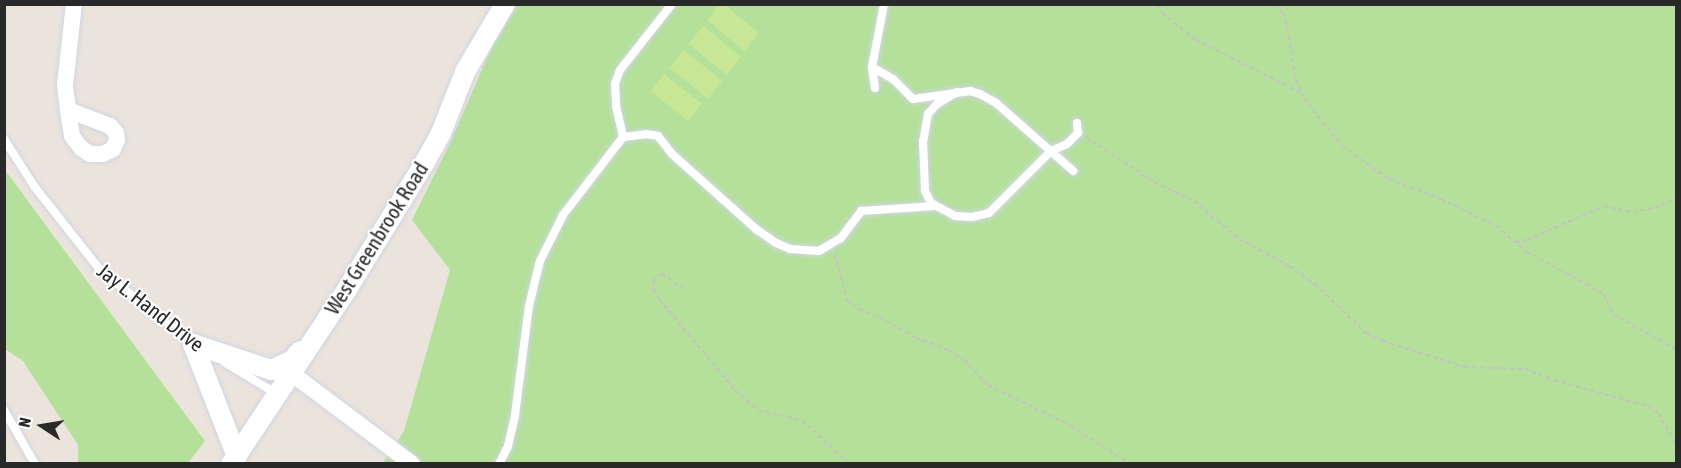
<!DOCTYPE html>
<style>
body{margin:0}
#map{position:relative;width:1681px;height:468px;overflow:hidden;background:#ebe4dc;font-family:"Asap Condensed",sans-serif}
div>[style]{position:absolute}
.green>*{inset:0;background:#b4e09a}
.pitch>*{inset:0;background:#c7e796;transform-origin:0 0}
.path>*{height:2px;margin-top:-1px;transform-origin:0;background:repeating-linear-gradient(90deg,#c3c3c3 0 4.5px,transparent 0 7.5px)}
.roads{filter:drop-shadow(0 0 2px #d1d5e2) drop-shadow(0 0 2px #d1d5e2)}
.service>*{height:8px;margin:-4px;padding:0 4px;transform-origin:4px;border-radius:4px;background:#fff}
.minor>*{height:16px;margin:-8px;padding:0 8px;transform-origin:8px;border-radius:8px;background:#fff}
.tertiary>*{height:20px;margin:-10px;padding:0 10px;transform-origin:10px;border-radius:10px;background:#fff}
span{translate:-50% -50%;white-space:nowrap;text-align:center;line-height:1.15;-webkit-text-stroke:4.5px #fff;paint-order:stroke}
.street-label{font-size:21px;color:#292929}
.frame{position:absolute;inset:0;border:6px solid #292929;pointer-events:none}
.north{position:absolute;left:12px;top:396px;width:60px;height:60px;-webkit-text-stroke:4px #fff;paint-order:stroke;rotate:282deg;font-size:16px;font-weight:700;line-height:24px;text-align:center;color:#292929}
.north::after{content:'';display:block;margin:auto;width:21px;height:27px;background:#292929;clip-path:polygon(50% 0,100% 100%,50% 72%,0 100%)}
</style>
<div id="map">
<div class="green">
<div style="clip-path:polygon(510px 5px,1676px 5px,1676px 463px,382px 464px,404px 431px,450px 270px,412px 220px,450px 143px)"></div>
<div style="clip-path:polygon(5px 170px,205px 441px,188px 463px,78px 463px,78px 445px,23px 361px,5px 349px)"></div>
</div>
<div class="pitch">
<div style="clip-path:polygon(719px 5px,725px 5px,759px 33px,745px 51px,707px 20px)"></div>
<div style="left:703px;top:26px;width:49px;height:23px;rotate:39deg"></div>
<div style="left:684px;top:50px;width:49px;height:23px;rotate:39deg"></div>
<div style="left:664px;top:74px;width:48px;height:22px;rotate:38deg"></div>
</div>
<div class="path">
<div style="left:1158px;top:4px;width:10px;rotate:66deg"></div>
<div style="left:1162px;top:13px;width:43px;rotate:38.5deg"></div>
<div style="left:1196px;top:40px;width:119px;rotate:26.6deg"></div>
<div style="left:1274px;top:4px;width:11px;rotate:45deg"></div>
<div style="left:1282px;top:12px;width:10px;rotate:66deg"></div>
<div style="left:1286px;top:21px;width:59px;rotate:80.2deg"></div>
<div style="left:1296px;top:79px;width:21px;rotate:67deg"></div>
<div style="left:1304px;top:98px;width:61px;rotate:51.6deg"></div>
<div style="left:1342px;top:146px;width:57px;rotate:35.1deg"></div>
<div style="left:1389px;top:179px;width:56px;rotate:21deg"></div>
<div style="left:1441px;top:199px;width:61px;rotate:26.1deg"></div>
<div style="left:1496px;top:226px;width:39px;rotate:40deg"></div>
<div style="left:1526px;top:251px;width:89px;rotate:28.9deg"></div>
<div style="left:1604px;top:294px;width:22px;rotate:66deg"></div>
<div style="left:1613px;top:314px;width:72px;rotate:29.1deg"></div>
<div style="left:1086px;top:137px;width:82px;rotate:33.5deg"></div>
<div style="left:1154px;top:182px;width:44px;rotate:25.4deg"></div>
<div style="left:1194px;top:201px;width:59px;rotate:40.2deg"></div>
<div style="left:1239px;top:239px;width:57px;rotate:28.4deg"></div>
<div style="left:1289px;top:266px;width:32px;rotate:35deg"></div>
<div style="left:1315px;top:284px;width:71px;rotate:43.9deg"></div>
<div style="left:1366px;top:333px;width:19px;rotate:25deg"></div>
<div style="left:1383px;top:341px;width:86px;rotate:17.6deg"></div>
<div style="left:1465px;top:367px;width:60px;rotate:1.9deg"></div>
<div style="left:1525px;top:369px;width:31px;rotate:21deg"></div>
<div style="left:1554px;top:380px;width:98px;rotate:15.5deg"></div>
<div style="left:1648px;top:406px;width:12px;rotate:35deg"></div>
<div style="left:1658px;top:413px;width:36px;rotate:60deg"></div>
<div style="left:1516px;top:242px;width:11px;rotate:-10deg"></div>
<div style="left:1527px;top:240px;width:84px;rotate:-23.8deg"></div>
<div style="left:1604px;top:206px;width:30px;rotate:12deg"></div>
<div style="left:1633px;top:212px;width:21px;rotate:-11deg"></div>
<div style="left:1654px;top:208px;width:24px;rotate:-22deg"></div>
<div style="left:835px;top:254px;width:48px;rotate:75.4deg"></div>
<div style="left:847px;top:300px;width:15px;rotate:37deg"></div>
<div style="left:859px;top:309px;width:22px;rotate:22deg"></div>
<div style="left:879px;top:317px;width:43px;rotate:29.6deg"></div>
<div style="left:916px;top:338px;width:35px;rotate:20deg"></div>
<div style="left:949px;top:350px;width:18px;rotate:34deg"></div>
<div style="left:964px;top:360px;width:35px;rotate:46deg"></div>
<div style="left:988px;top:385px;width:93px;rotate:26.3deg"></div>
<div style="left:1071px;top:426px;width:70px;rotate:32.8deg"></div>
<div style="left:684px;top:289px;width:27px;rotate:-146deg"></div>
<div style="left:662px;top:274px;width:10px;rotate:143deg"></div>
<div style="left:654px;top:280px;width:9px;rotate:96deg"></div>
<div style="left:653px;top:289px;width:12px;rotate:59deg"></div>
<div style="left:659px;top:299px;width:119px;rotate:50.1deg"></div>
<div style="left:735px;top:390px;width:30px;rotate:41deg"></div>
<div style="left:758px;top:410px;width:45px;rotate:12.8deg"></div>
<div style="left:802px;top:420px;width:65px;rotate:42.5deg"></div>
</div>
<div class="roads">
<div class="service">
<div style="left:672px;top:4px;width:84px;rotate:128.2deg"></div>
<div style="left:620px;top:70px;width:15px;rotate:110deg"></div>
<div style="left:615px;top:84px;width:22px;rotate:87deg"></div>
<div style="left:616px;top:106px;width:32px;rotate:77deg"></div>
<div style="left:623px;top:137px;width:23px;rotate:-7deg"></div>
<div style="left:646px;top:134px;width:12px;rotate:9deg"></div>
<div style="left:658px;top:136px;width:23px;rotate:52deg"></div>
<div style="left:672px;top:154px;width:113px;rotate:41.8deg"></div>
<div style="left:756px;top:229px;width:24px;rotate:35deg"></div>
<div style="left:776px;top:243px;width:15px;rotate:23deg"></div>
<div style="left:790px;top:249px;width:29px;rotate:4deg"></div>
<div style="left:819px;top:251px;width:26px;rotate:-31deg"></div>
<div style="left:841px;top:238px;width:34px;rotate:-53deg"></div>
<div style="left:861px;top:211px;width:74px;rotate:-3.9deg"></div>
<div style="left:872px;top:67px;width:24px;rotate:30deg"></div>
<div style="left:893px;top:79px;width:28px;rotate:45deg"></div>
<div style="left:913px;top:99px;width:58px;rotate:-8deg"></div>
<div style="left:970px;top:91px;width:10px;rotate:17deg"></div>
<div style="left:980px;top:94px;width:18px;rotate:29deg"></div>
<div style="left:996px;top:103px;width:103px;rotate:41.4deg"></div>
<div style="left:875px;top:88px;width:21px;rotate:-98deg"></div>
<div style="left:872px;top:67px;width:64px;rotate:-79.2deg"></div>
<div style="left:957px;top:92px;width:23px;rotate:149deg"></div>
<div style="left:937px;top:104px;width:13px;rotate:132deg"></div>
<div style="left:928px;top:114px;width:27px;rotate:100deg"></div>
<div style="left:923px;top:141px;width:50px;rotate:87.7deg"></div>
<div style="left:925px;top:191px;width:13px;rotate:63deg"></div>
<div style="left:931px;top:203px;width:27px;rotate:28deg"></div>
<div style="left:955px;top:216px;width:17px;rotate:3deg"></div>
<div style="left:972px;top:217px;width:17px;rotate:-13deg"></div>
<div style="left:989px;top:213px;width:88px;rotate:-45deg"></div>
<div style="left:1051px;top:151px;width:17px;rotate:-24deg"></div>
<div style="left:1067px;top:144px;width:16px;rotate:-45deg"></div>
<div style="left:1078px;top:133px;width:10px;rotate:-96deg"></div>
<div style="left:4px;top:139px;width:56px;rotate:57.4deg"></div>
<div style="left:34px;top:186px;width:107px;rotate:51.8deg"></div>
<div style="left:100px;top:270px;width:121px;rotate:38.3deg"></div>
<div style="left:224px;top:362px;width:62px;rotate:31.1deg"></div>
<div style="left:4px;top:410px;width:62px;rotate:60.1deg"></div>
<div style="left:499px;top:464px;width:20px;rotate:-63deg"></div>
<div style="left:508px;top:446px;width:32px;rotate:-77deg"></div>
<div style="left:515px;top:415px;width:110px;rotate:-82.7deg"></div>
<div style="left:529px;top:306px;width:46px;rotate:-76.3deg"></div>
<div style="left:540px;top:261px;width:51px;rotate:-63.4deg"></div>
<div style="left:563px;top:215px;width:98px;rotate:-52.4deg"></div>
</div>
<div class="minor">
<div style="left:68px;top:110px;width:45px;rotate:20.9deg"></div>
<div style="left:110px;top:126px;width:9px;rotate:49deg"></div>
<div style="left:116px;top:133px;width:7px;rotate:82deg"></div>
<div style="left:117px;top:140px;width:10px;rotate:114deg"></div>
<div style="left:113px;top:149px;width:11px;rotate:153deg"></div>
<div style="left:103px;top:154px;width:13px;rotate:180deg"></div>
<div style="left:90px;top:154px;width:11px;rotate:-146deg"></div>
<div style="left:81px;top:148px;width:15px;rotate:-127deg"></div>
<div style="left:72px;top:136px;width:26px;rotate:-99deg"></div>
<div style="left:68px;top:110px;width:25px;rotate:-97deg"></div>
<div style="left:65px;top:85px;width:81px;rotate:-83.7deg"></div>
<div style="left:291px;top:373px;width:151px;rotate:36.9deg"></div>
</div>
<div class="tertiary">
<div style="left:193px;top:344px;width:82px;rotate:18.4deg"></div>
<div style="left:271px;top:370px;width:24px;rotate:-24deg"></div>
<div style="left:293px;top:360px;width:11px;rotate:-52deg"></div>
<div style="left:193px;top:344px;width:121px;rotate:68.7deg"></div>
<div style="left:231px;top:464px;width:208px;rotate:-56.4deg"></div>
<div style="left:346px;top:291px;width:151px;rotate:-58.5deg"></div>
<div style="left:425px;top:162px;width:33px;rotate:-61deg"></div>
<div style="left:441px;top:133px;width:66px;rotate:-68.5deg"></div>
<div style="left:465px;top:72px;width:79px;rotate:-59.5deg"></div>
</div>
</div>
<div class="street-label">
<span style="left:376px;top:238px;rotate:-58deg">West Greenbrook Road</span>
<span style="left:151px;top:307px;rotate:38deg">Jay L. Hand Drive</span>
</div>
<div class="frame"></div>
<div class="north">N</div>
</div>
